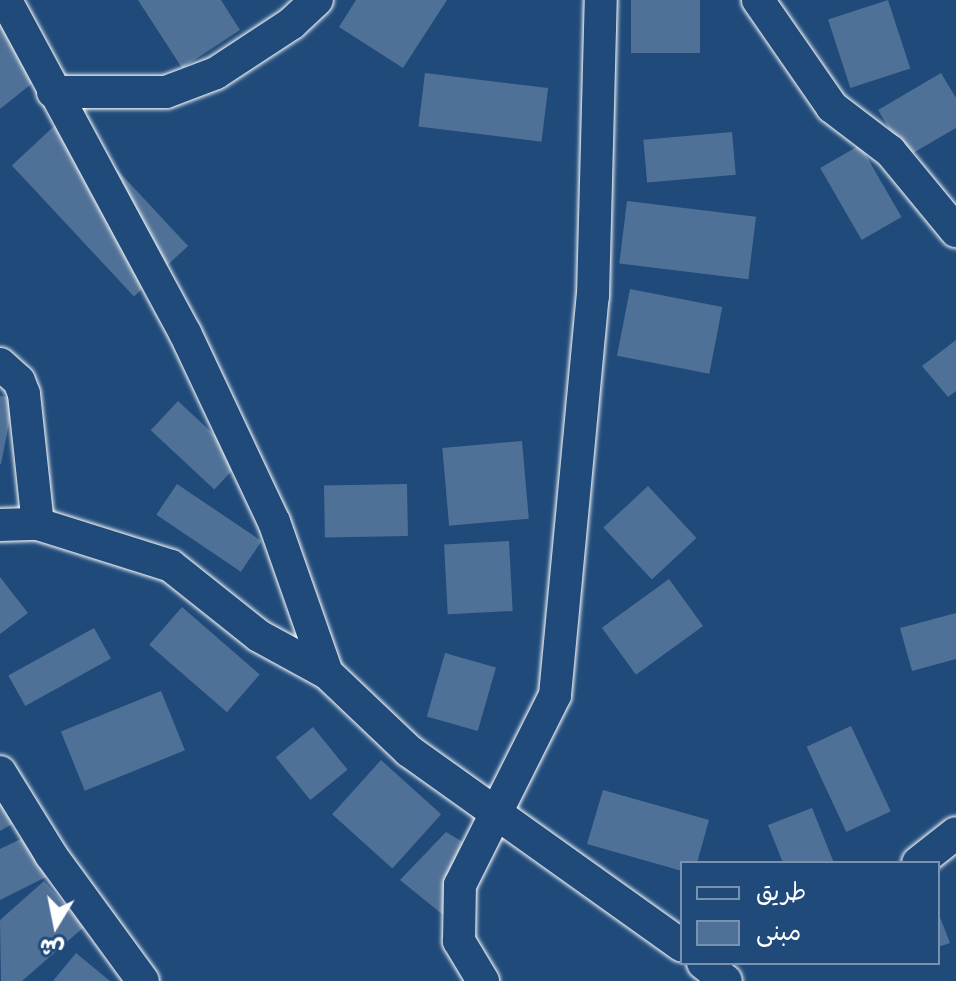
<!DOCTYPE html>
<meta charset="utf-8">
<style>
body{margin:0}
#map{position:relative;width:956px;height:981px;overflow:hidden;background:#1f4a7a;font-family:Delius,"Playpen Sans Arabic",sans-serif}
div>[style]{position:absolute}
.building>*{inset:0;background:#507197;transform-origin:0 0}
.roads{filter:drop-shadow(0 0 2px #fff) drop-shadow(0 0 2px #fff)}
.minor>*{height:32px;margin:-16px;padding:0 16px;transform-origin:16px;border-radius:16px;background:#1f4a7a}
span{translate:-50% -50%;white-space:nowrap;text-align:center;line-height:1.15;-webkit-text-stroke:6px #1f4a7a;paint-order:stroke}
.legend{position:absolute;left:680px;top:861px;width:260px;height:104px;box-sizing:border-box;background:#1f4a7a;border:2px solid #7992af;margin:0;padding:10px 14px;list-style:none;font-size:24px;color:#fff}
.legend li{display:flex;align-items:center;gap:16px;height:40px}
.legend b{width:40px;border:2px solid #7992af}
.north{position:absolute;left:16px;top:885px;width:80px;height:80px;-webkit-text-stroke:6px #1f4a7a;paint-order:stroke;rotate:190deg;font-size:22px;font-weight:700;line-height:32px;text-align:center;color:#fff}
.north::after{content:'';display:block;margin:auto;width:28px;height:36px;background:#fff;clip-path:polygon(50% 0,100% 100%,50% 72%,0 100%)}
</style>
<div id="map">
<div class="building">
<div style="clip-path:polygon(138px 0,221px 0,240px 30px,182px 68px)"></div>
<div style="clip-path:polygon(356px 0,447px 0,403px 68px,339px 27px)"></div>
<div style="left:631px;top:0;width:69px;height:53px"></div>
<div style="left:888px;top:0;width:72px;height:63px;rotate:72deg"></div>
<div style="clip-path:polygon(0 17px,45px 73px,0 109px)"></div>
<div style="left:425px;top:73px;width:124px;height:54px;rotate:7deg"></div>
<div style="clip-path:polygon(941px 73px,956px 98px,956px 128px,906px 157px,878px 110px)"></div>
<div style="left:66px;top:115px;width:179px;height:74px;rotate:47deg"></div>
<div style="left:732px;top:132px;width:43px;height:89px;rotate:85deg"></div>
<div style="left:860px;top:145px;width:83px;height:46px;rotate:60deg"></div>
<div style="left:627px;top:201px;width:130px;height:63px;rotate:7deg"></div>
<div style="left:630px;top:289px;width:94px;height:68px;rotate:11deg"></div>
<div style="clip-path:polygon(956px 340px,956px 391px,948px 397px,922px 366px)"></div>
<div style="clip-path:polygon(0 396px,14px 398px,1px 464px,0 464px)"></div>
<div style="left:178px;top:401px;width:87px;height:40px;rotate:43deg"></div>
<div style="left:522px;top:441px;width:78px;height:80px;rotate:85deg"></div>
<div style="left:177px;top:484px;width:102px;height:37px;rotate:34deg"></div>
<div style="left:407px;top:484px;width:52px;height:83px;rotate:89deg"></div>
<div style="left:648px;top:486px;width:71px;height:61px;rotate:47deg"></div>
<div style="left:509px;top:541px;width:70px;height:65px;rotate:87deg"></div>
<div style="clip-path:polygon(0 577px,28px 613px,0 634px)"></div>
<div style="left:669px;top:579px;width:58px;height:83px;rotate:54deg"></div>
<div style="left:182px;top:607px;width:103px;height:50px;rotate:41deg"></div>
<div style="clip-path:polygon(956px 613px,956px 659px,912px 671px,900px 628px)"></div>
<div style="left:94px;top:628px;width:35px;height:98px;rotate:61deg"></div>
<div style="left:445px;top:653px;width:53px;height:66px;rotate:16deg"></div>
<div style="left:161px;top:691px;width:64px;height:108px;rotate:68deg"></div>
<div style="left:851px;top:726px;width:94px;height:49px;rotate:65deg"></div>
<div style="left:313px;top:727px;width:55px;height:48px;rotate:51deg"></div>
<div style="left:381px;top:760px;width:81px;height:73px;rotate:42deg"></div>
<div style="clip-path:polygon(0 788px,19px 820px,0 831px)"></div>
<div style="clip-path:polygon(603px 790px,709px 820px,697px 863px,682px 863px,682px 871px,587px 844px)"></div>
<div style="clip-path:polygon(812px 808px,834px 863px,783px 863px,768px 825px)"></div>
<div style="clip-path:polygon(446px 832px,468px 845px,458px 927px,400px 880px)"></div>
<div style="clip-path:polygon(29px 835px,50px 875px,0 900px,0 849px)"></div>
<div style="clip-path:polygon(44px 881px,84px 927px,22px 981px,1px 981px,0 920px)"></div>
<div style="clip-path:polygon(938px 912px,950px 943px,938px 947px)"></div>
<div style="clip-path:polygon(76px 953px,110px 981px,53px 981px)"></div>
</div>
<div class="roads">
<div class="minor">
<div style="left:758px;top:0;width:130px;rotate:55.3deg"></div>
<div style="left:832px;top:107px;width:73px;rotate:37.2deg"></div>
<div style="left:890px;top:151px;width:104px;rotate:50.5deg"></div>
<div style="left:53px;top:92px;width:113px"></div>
<div style="left:166px;top:92px;width:53px;rotate:-20.8deg"></div>
<div style="left:216px;top:73px;width:91px;rotate:-33.3deg"></div>
<div style="left:292px;top:23px;width:34px;rotate:-43deg"></div>
<div style="left:0;top:364px;width:25px;rotate:42deg"></div>
<div style="left:19px;top:381px;width:14px;rotate:69deg"></div>
<div style="left:24px;top:394px;width:131px;rotate:83.9deg"></div>
<div style="left:0;top:525px;width:38px;rotate:-2deg"></div>
<div style="left:38px;top:524px;width:139px;rotate:17.5deg"></div>
<div style="left:171px;top:566px;width:112px;rotate:38.5deg"></div>
<div style="left:259px;top:636px;width:77px;rotate:28.6deg"></div>
<div style="left:327px;top:673px;width:160px;rotate:-109.3deg"></div>
<div style="left:274px;top:522px;width:209px;rotate:-115.2deg"></div>
<div style="left:185px;top:333px;width:378px;rotate:-118.3deg"></div>
<div style="left:327px;top:673px;width:113px;rotate:43.6deg"></div>
<div style="left:409px;top:751px;width:335px;rotate:35.5deg"></div>
<div style="left:0;top:772px;width:97px;rotate:58.4deg"></div>
<div style="left:51px;top:855px;width:156px;rotate:53.9deg"></div>
<div style="left:918px;top:863px;width:48px;rotate:-38.3deg"></div>
<div style="left:703px;top:963px;width:29px;rotate:38deg"></div>
<div style="left:483px;top:981px;width:47px;rotate:-121deg"></div>
<div style="left:459px;top:941px;width:56px;rotate:-89deg"></div>
<div style="left:460px;top:885px;width:212px;rotate:-63.4deg"></div>
<div style="left:555px;top:695px;width:401px;rotate:-84.6deg"></div>
<div style="left:593px;top:296px;width:296px;rotate:-88.5deg"></div>
</div>
</div>
<ul class="legend">
<li><b style="height:10px;background:#1f4a7a"></b>طريق</li>
<li><b style="height:22px;background:#507197"></b>مبنى</li>
</ul>
<div class="north">ش</div>
</div>
